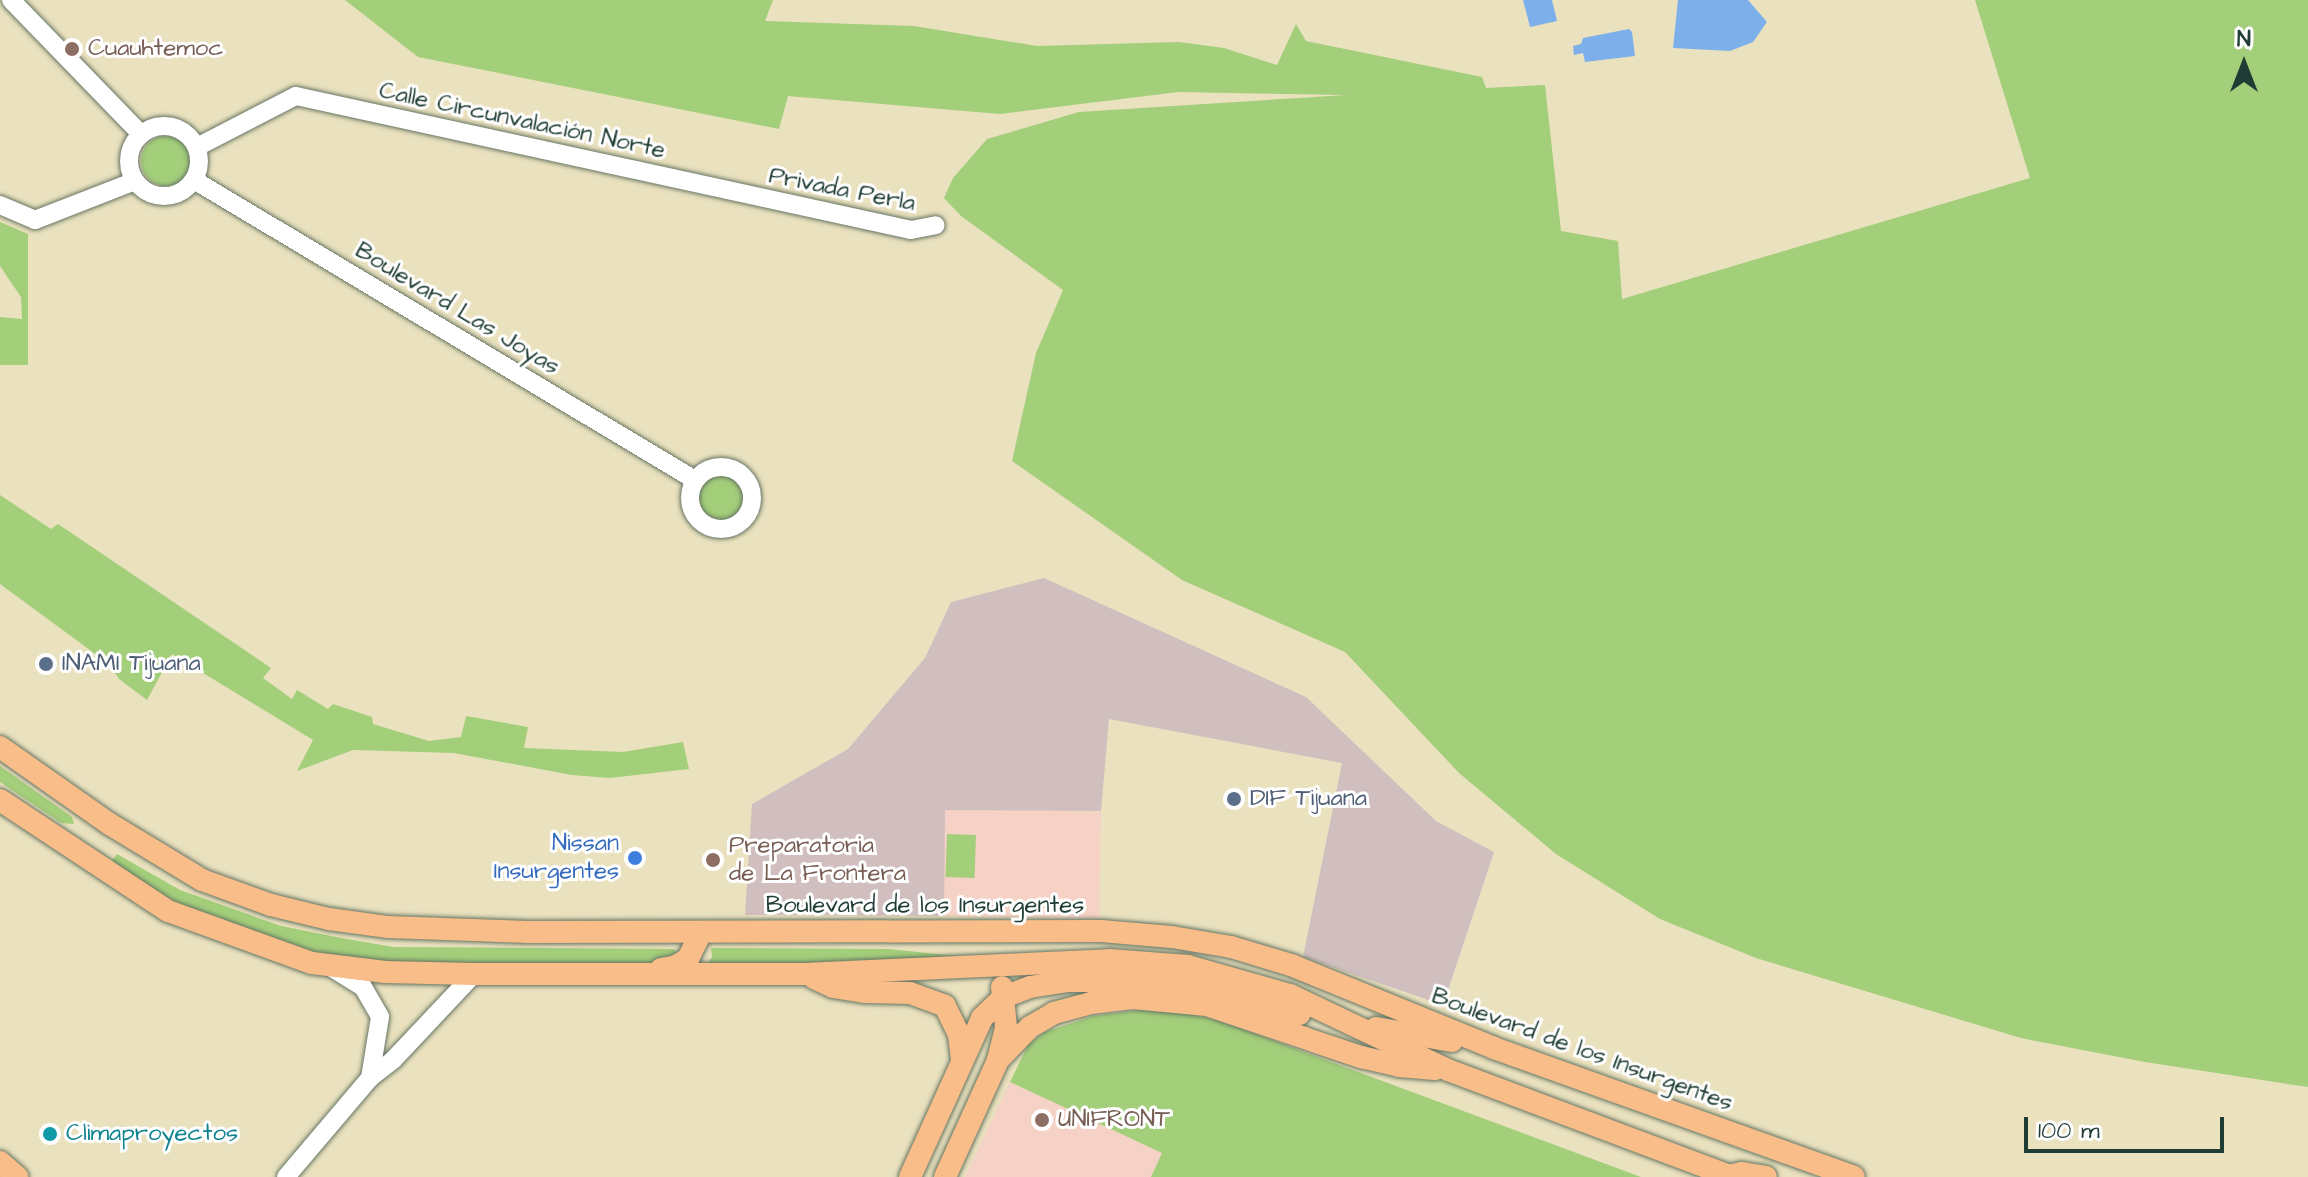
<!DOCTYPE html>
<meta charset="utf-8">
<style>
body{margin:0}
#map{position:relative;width:2308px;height:1177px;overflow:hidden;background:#eae1be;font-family:"Architects Daughter",sans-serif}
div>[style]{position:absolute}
.built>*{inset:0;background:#f6d1c5;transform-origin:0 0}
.industrial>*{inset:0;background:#d1bfbf}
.green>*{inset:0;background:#a3ce7a;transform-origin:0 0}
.round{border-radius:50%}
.water>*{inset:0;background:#7db0ea}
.roads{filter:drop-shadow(0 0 2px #667664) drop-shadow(0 0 2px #667664)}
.minor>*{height:18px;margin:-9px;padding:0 9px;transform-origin:9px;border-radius:9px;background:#fff}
.minor>.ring{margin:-9px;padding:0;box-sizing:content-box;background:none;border:18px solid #fff;border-radius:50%}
.major>*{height:22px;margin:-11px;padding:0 11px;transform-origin:11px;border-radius:11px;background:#f8bd89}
.dots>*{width:22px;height:22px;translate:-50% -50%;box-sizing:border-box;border:4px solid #fff;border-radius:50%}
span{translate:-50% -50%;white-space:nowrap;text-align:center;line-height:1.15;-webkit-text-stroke:6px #fff;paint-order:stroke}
.education-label{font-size:24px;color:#785e54}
.left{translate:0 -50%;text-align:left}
.street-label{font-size:24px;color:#1f3d34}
.service-label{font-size:24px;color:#4e5e75}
.shop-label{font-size:24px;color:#366cbe}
.right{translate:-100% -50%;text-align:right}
.culture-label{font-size:24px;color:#0d838f}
.north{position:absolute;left:2204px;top:24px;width:80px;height:80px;-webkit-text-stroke:6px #fff;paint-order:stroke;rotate:0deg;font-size:22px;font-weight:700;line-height:32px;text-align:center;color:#1f3d34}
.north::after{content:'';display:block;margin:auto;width:28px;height:36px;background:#1f3d34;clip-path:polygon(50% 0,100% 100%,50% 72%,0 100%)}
.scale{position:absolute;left:2024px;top:1117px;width:200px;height:36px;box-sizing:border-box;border:4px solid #1f3d34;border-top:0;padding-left:10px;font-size:24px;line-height:28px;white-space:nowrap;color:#1f3d34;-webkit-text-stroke:6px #fff;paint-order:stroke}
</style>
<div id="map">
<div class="built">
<div style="left:944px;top:809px;width:157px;height:107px;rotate:1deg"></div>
<div style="clip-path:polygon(1010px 1082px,1162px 1153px,1151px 1177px,965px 1177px)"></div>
</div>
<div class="industrial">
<div style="clip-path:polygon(1044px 578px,1306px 697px,1436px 821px,1494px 852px,1443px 1005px,1303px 957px,1342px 763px,1109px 719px,1101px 811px,945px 810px,944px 916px,745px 915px,752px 804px,848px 749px,925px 658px,951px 602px)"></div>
</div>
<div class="green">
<div style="clip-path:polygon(345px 0,773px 0,765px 21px,914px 26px,1037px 46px,1179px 42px,1224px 48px,1277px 65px,1296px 24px,1306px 41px,1482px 77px,1486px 88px,1545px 85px,1561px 231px,1618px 241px,1622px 299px,2030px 178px,1975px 0,2308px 0,2308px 1087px,2145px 1062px,2021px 1038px,1756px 958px,1660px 919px,1556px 854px,1459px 773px,1345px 652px,1182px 580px,1012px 461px,1036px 353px,1063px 290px,961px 216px,944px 198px,953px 178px,987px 139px,1079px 112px,1346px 95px,1178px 92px,1000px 114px,788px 96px,779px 129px,418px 57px)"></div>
<div class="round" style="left:141px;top:136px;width:50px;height:50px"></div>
<div style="clip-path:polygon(0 222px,28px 234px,28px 365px,0 365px,0 317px,22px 319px,21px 297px,0 266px)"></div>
<div class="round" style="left:697px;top:472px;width:50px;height:50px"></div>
<div style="clip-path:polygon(0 495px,51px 529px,58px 524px,271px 668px,263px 678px,292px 699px,297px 690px,328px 709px,333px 704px,372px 717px,373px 724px,429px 741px,461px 737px,466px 716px,528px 727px,524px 748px,623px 752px,683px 742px,689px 769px,610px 778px,572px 775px,454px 753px,353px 750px,297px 771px,313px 740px,172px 654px,147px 700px,119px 679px,109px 664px,0 584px)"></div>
<div style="clip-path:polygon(0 766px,72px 817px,74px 824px,61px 823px,0 782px)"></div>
<div style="left:947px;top:834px;width:29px;height:43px;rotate:2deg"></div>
<div style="clip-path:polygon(117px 854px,180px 890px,281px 926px,336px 937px,393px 947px,673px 949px,679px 953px,676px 962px,632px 964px,399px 966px,322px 956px,191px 912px,111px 862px)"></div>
<div style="clip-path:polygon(711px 948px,888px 949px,957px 956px,705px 969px,712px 957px)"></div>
<div style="clip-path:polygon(1141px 1010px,1178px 1011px,1221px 1021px,1641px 1177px,1151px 1177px,1162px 1153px,1010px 1082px,1028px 1045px,1045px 1032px,1093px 1016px)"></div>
</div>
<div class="water">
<div style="clip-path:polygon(1523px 0,1552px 0,1557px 21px,1530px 27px)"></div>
<div style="clip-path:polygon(1678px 0,1748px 0,1767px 22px,1753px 42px,1730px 51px,1673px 48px)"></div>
<div style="clip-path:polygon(1629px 29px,1632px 32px,1635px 56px,1585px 62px,1583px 53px,1574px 55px,1573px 46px,1581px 44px,1583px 38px)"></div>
</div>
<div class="roads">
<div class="minor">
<div style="left:11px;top:0;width:187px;rotate:45.9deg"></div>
<div class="ring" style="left:129px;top:126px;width:52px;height:52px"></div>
<div style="left:197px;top:147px;width:111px;rotate:-27.3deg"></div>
<div style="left:296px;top:96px;width:629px;rotate:12.29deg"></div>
<div style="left:911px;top:230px;width:25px;rotate:-11deg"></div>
<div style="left:194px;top:180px;width:584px;rotate:30.91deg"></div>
<div style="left:0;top:205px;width:38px;rotate:23deg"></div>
<div style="left:35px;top:220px;width:107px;rotate:-21.3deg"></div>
<div class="ring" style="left:690px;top:467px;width:44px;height:44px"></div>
<div style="left:329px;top:966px;width:40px;rotate:32deg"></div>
<div style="left:363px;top:987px;width:34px;rotate:60deg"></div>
<div style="left:380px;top:1017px;width:62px;rotate:99.3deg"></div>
<div style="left:286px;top:1177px;width:130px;rotate:-49.7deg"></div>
<div style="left:370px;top:1078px;width:29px;rotate:-38deg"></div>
<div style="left:393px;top:1060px;width:118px;rotate:-46.7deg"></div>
</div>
<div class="major">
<div style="left:0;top:747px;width:132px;rotate:35.1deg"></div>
<div style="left:108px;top:823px;width:110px;rotate:31.2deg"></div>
<div style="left:202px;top:880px;width:73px;rotate:19.9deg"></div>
<div style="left:271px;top:905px;width:60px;rotate:13.6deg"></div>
<div style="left:329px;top:919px;width:60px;rotate:7.7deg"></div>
<div style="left:388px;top:927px;width:141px;rotate:2deg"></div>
<div style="left:529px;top:932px;width:572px;rotate:-0.1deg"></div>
<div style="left:1101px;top:931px;width:71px;rotate:4.8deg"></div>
<div style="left:1172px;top:937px;width:60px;rotate:9.6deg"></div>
<div style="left:1231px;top:947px;width:63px;rotate:16.7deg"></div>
<div style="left:1291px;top:965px;width:219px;rotate:22.2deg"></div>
<div style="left:1494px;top:1048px;width:382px;rotate:19.7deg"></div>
<div style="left:0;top:800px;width:201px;rotate:33.5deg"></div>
<div style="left:168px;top:911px;width:153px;rotate:19.9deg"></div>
<div style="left:312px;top:963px;width:74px;rotate:7deg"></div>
<div style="left:385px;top:972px;width:89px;rotate:1.3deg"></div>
<div style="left:474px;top:974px;width:332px"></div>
<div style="left:806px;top:974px;width:303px;rotate:-2.6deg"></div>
<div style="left:1109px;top:960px;width:79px;rotate:4.3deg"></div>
<div style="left:1188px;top:966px;width:106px;rotate:15.9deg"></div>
<div style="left:1290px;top:995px;width:175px;rotate:25.4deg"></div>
<div style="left:1448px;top:1070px;width:304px;rotate:20.6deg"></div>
<div style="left:661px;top:969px;width:13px;rotate:-9deg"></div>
<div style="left:674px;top:967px;width:16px;rotate:-30deg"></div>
<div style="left:688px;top:959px;width:28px;rotate:-64deg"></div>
<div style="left:814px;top:978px;width:21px;rotate:25deg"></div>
<div style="left:833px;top:987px;width:33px;rotate:9deg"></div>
<div style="left:866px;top:992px;width:44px;rotate:1.3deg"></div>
<div style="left:910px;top:993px;width:37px;rotate:20deg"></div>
<div style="left:945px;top:1006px;width:32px;rotate:64deg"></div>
<div style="left:959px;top:1035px;width:25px;rotate:83deg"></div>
<div style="left:1376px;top:1028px;width:77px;rotate:9.7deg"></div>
<div style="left:998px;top:1060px;width:46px;rotate:-45.9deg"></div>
<div style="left:1030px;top:1027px;width:28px;rotate:-30deg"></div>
<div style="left:1054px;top:1013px;width:38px;rotate:-15deg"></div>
<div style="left:1091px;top:1003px;width:42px;rotate:-6.8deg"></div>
<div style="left:1133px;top:998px;width:74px;rotate:5.4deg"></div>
<div style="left:1207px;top:1005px;width:163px;rotate:18.7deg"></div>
<div style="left:1361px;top:1057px;width:39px;rotate:13deg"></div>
<div style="left:1399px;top:1066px;width:36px;rotate:5deg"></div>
<div style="left:0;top:1162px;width:23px;rotate:41deg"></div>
<div style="left:1729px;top:1176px;width:13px;rotate:-13deg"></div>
<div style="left:1742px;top:1173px;width:24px;rotate:9deg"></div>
<div style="left:910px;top:1177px;width:175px;rotate:-65.6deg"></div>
<div style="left:982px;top:1018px;width:30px;rotate:-44deg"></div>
<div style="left:1004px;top:997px;width:28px;rotate:-21deg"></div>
<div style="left:1030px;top:987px;width:37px;rotate:-9deg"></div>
<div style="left:1067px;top:981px;width:72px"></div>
<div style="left:1139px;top:981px;width:69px;rotate:5.8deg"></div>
<div style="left:1208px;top:988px;width:95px;rotate:15.9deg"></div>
<div style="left:945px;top:1177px;width:128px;rotate:-65.6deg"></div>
<div style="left:998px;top:1060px;width:34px;rotate:-76deg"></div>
<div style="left:1006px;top:1027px;width:40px;rotate:-95.7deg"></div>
</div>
</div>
<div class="dots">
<div style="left:72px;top:49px;background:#8d6e63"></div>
<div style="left:46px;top:664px;background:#5c6f8a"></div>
<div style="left:1234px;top:799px;background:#5c6f8a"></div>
<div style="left:635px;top:858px;background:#3f7fe0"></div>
<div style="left:713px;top:860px;background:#8d6e63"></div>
<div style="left:1042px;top:1120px;background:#8d6e63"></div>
<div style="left:50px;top:1134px;background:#0f9aa8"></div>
</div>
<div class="education-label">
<span class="left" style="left:88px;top:49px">Cuauhtemoc</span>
<span class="left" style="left:729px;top:860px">Preparatoria<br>de La Frontera</span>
<span class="left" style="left:1058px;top:1120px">UNIFRONT</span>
</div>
<div class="street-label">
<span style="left:522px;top:121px;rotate:12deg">Calle Circunvalación Norte</span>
<span style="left:842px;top:190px;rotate:11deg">Privada Perla</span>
<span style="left:457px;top:309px;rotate:31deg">Boulevard Las Joyas</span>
<span style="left:925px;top:906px">Boulevard de los Insurgentes</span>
<span style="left:1582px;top:1050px;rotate:20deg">Boulevard de los Insurgentes</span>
</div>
<div class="service-label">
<span class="left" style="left:62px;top:664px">INAMI Tijuana</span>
<span class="left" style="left:1250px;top:799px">DIF Tijuana</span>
</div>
<div class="shop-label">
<span class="right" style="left:619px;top:858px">Nissan<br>Insurgentes</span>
</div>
<div class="culture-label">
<span class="left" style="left:66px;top:1134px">Climaproyectos</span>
</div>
<div class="north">N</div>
<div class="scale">100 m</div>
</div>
